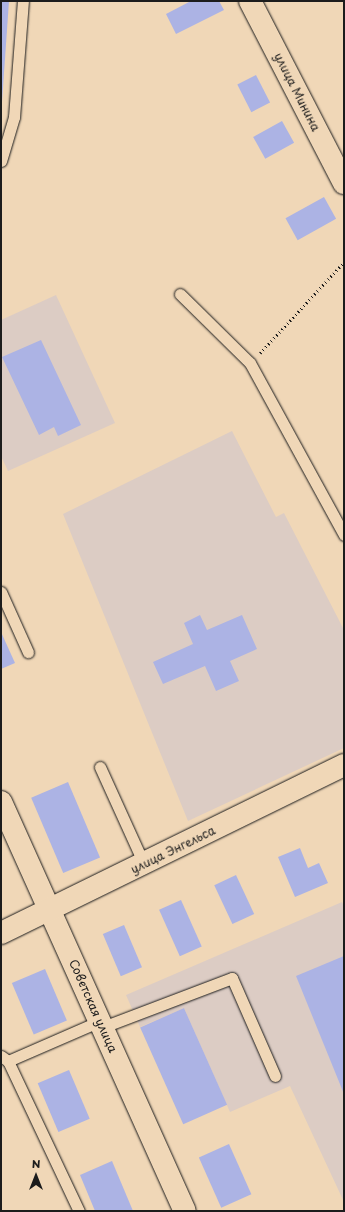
<!DOCTYPE html>
<meta charset="utf-8">
<style>
body{margin:0}
#map{position:relative;width:345px;height:1212px;overflow:hidden;background:#f0d7b7;font-family:"Playpen Sans",sans-serif}
div>[style]{position:absolute}
.built>*{inset:0;background:#dcccc4}
.building>*{inset:0;background:#acb3e4;transform-origin:0 0}
.path>*{height:2.5px;margin-top:-1.25px;transform-origin:0;background:repeating-linear-gradient(90deg,#1c1c1c 0 1px,transparent 0 4px)}
.roads{filter:drop-shadow(0 0 1px #1c1c1c) drop-shadow(0 0 1px #1c1c1c)}
.lane>*{height:11px;margin:-5.5px;padding:0 5.5px;transform-origin:5.5px;border-radius:5.5px;background:#f0d7b7}
.street>*{height:22px;margin:-11px;padding:0 11px;transform-origin:11px;border-radius:11px;background:#f0d7b7}
span{translate:-50% -50%;white-space:nowrap;text-align:center;line-height:1.15;-webkit-text-stroke:3px #f0d7b7;paint-order:stroke}
.street-label{font-size:12px;color:#1c1c1c}
.frame{position:absolute;inset:0;border:2px solid #1c1c1c;pointer-events:none}
.north{position:absolute;left:16px;top:1156px;width:40px;height:40px;-webkit-text-stroke:3px #f0d7b7;paint-order:stroke;rotate:0deg;font-size:11px;font-weight:700;line-height:16px;text-align:center;color:#1c1c1c}
.north::after{content:'';display:block;margin:auto;width:14px;height:18px;background:#1c1c1c;clip-path:polygon(50% 0,100% 100%,50% 72%,0 100%)}
</style>
<div id="map">
<div class="built">
<div style="clip-path:polygon(56px 295px,115px 423px,8px 471px,1px 456px,1px 320px)"></div>
<div style="clip-path:polygon(232px 431px,276px 517px,284px 513px,344px 630px,344px 748px,188px 821px,63px 514px)"></div>
<div style="clip-path:polygon(342px 902px,344px 906px,344px 1202px,290px 1086px,230px 1112px,184px 1008px,140px 1027px,126px 995px)"></div>
</div>
<div class="building">
<div style="clip-path:polygon(1px 1px,9px 1px,2px 102px,1px 102px)"></div>
<div style="clip-path:polygon(191px 1px,219px 1px,224px 10px,176px 34px,166px 14px)"></div>
<div style="left:256px;top:75px;width:31px;height:21px;rotate:63deg"></div>
<div style="left:282px;top:121px;width:25px;height:33px;rotate:61deg"></div>
<div style="left:324px;top:197px;width:25px;height:44px;rotate:61deg"></div>
<div style="clip-path:polygon(41px 340px,81px 425px,58px 436px,54px 427px,39px 435px,2px 357px)"></div>
<div style="clip-path:polygon(200px 615px,207px 630px,242px 615px,257px 649px,230px 661px,239px 681px,216px 691px,205px 666px,163px 684px,153px 662px,193px 644px,184px 623px)"></div>
<div style="clip-path:polygon(1px 632px,15px 663px,1px 669px)"></div>
<div style="left:68px;top:782px;width:82px;height:40px;rotate:67deg"></div>
<div style="clip-path:polygon(300px 848px,308px 868px,319px 863px,328px 883px,295px 897px,278px 857px)"></div>
<div style="left:236px;top:875px;width:43px;height:24px;rotate:65deg"></div>
<div style="left:181px;top:900px;width:51px;height:24px;rotate:66deg"></div>
<div style="left:124px;top:925px;width:46px;height:23px;rotate:67deg"></div>
<div style="clip-path:polygon(344px 956px,344px 1094px,296px 976px)"></div>
<div style="left:45px;top:969px;width:56px;height:36px;rotate:67deg"></div>
<div style="left:184px;top:1008px;width:106px;height:48px;rotate:66deg"></div>
<div style="left:69px;top:1070px;width:53px;height:34px;rotate:67deg"></div>
<div style="left:229px;top:1144px;width:55px;height:33px;rotate:66deg"></div>
<div style="clip-path:polygon(112px 1161px,133px 1211px,95px 1211px,80px 1175px)"></div>
</div>
<div class="path">
<div style="left:260px;top:353px;width:124px;rotate:-47.3deg"></div>
</div>
<div class="roads">
<div class="lane">
<div style="left:1px;top:161px;width:46px;rotate:-73.5deg"></div>
<div style="left:14px;top:117px;width:116px;rotate:-85.6deg"></div>
<div style="left:180px;top:294px;width:98px;rotate:44.6deg"></div>
<div style="left:250px;top:363px;width:196px;rotate:61.3deg"></div>
<div style="left:1px;top:592px;width:66px;rotate:65.8deg"></div>
<div style="left:100px;top:767px;width:107px;rotate:65.6deg"></div>
<div style="left:103px;top:1027px;width:138px;rotate:-20.8deg"></div>
<div style="left:232px;top:978px;width:107px;rotate:66.3deg"></div>
<div style="left:1px;top:1056px;width:9px;rotate:36deg"></div>
<div style="left:8px;top:1061px;width:166px;rotate:64.7deg"></div>
<div style="left:8px;top:1061px;width:100px;rotate:-23.5deg"></div>
</div>
<div class="street">
<div style="left:250px;top:1px;width:205px;rotate:62.7deg"></div>
<div style="left:1px;top:802px;width:448px;rotate:65.8deg"></div>
<div style="left:1px;top:933px;width:382px;rotate:-26.1deg"></div>
</div>
</div>
<div class="street-label">
<span style="left:297px;top:92px;rotate:63deg">улица Минина</span>
<span style="left:173px;top:850px;rotate:-26deg">улица Энгельса</span>
<span style="left:93px;top:1006px;rotate:66deg">Советская улица</span>
</div>
<div class="frame"></div>
<div class="north">N</div>
</div>
